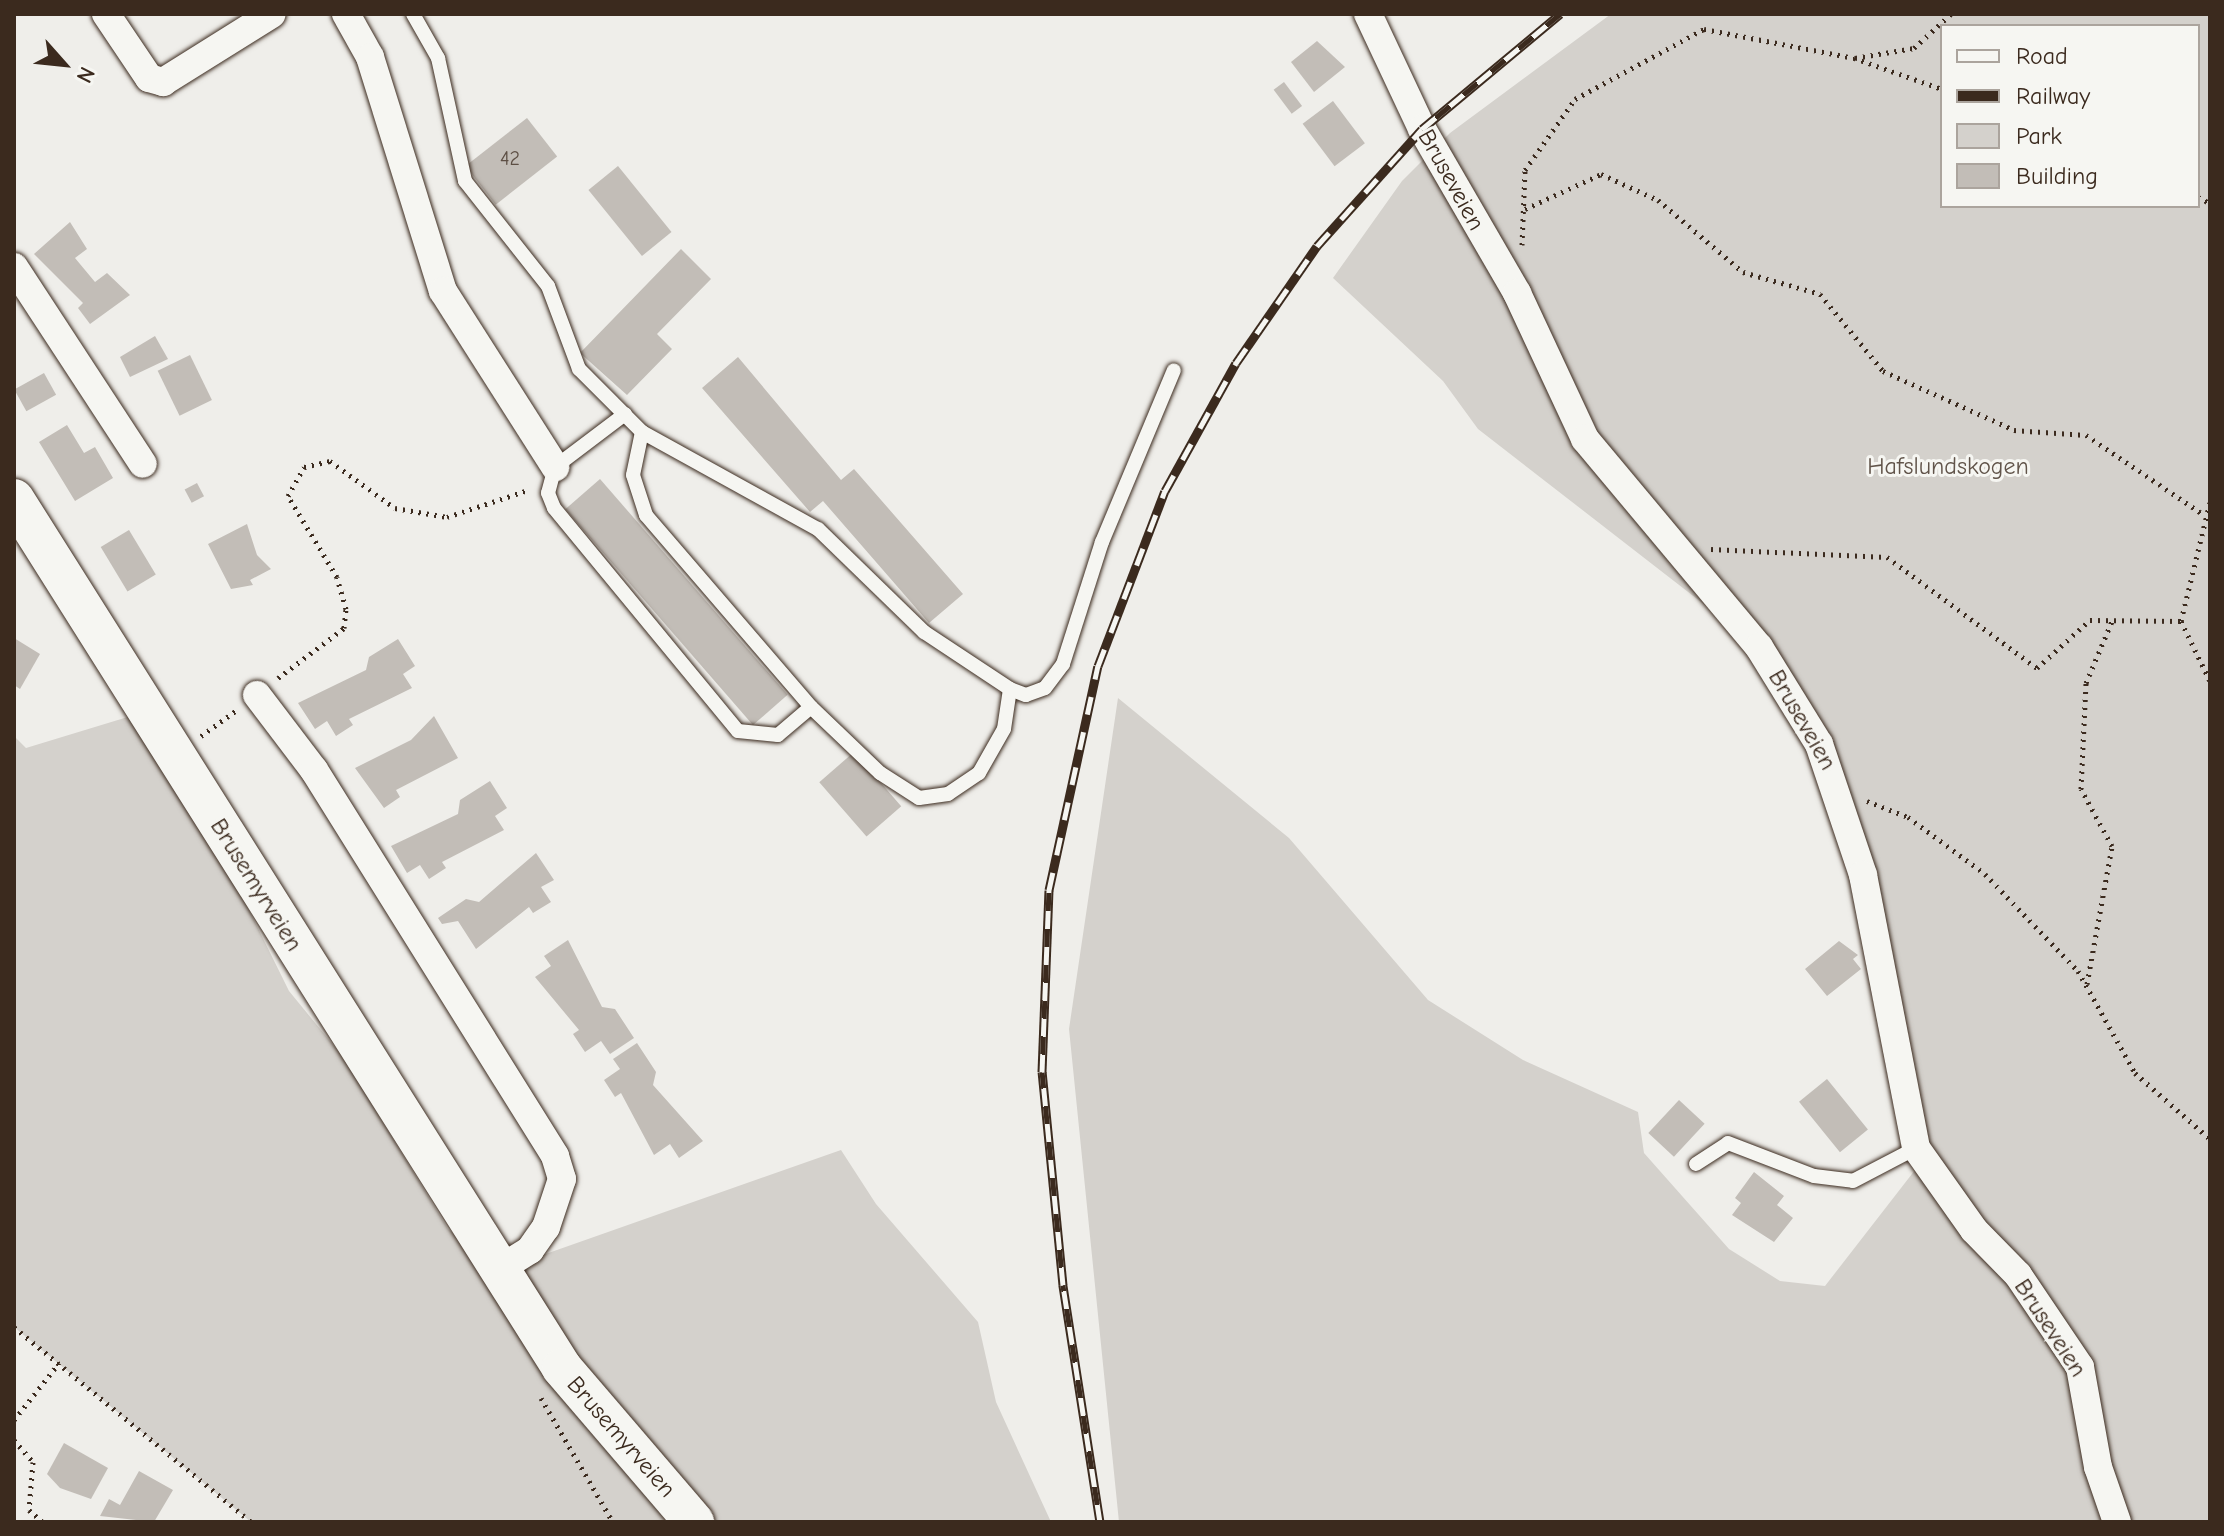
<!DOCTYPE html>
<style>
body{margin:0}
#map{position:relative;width:2224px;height:1536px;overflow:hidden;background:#efeeea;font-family:"Comic Neue",sans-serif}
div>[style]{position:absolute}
.green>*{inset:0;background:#d4d1cc}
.building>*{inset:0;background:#c2bdb7;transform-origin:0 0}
.path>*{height:5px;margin-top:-2.5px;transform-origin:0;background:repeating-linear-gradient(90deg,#3b2a1e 0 2px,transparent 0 8px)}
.roads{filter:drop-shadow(0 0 2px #3b2a1e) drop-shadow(0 0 2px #3b2a1e)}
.lane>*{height:14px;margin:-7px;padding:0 7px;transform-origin:7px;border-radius:7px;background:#f6f6f2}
.street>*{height:28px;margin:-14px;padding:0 14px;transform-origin:14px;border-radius:14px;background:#f6f6f2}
.secondary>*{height:40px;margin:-20px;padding:0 20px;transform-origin:20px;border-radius:20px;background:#f6f6f2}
.rail>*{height:9px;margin-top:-4.5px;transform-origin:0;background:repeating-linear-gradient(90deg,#f6f6f2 0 18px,#3b2a1e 0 36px);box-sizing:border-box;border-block:2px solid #3b2a1e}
span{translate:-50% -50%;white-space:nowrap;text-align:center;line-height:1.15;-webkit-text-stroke:6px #f6f6f2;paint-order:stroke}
.number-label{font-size:20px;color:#5d4f44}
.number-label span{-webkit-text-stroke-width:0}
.street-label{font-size:24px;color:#3b2a1e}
.park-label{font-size:24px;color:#61544a}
.frame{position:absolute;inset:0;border:16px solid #3b2a1e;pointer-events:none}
.legend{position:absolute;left:1940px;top:24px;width:260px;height:184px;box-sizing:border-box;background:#f6f6f2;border:2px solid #aba49d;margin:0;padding:10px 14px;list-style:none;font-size:24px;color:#3b2a1e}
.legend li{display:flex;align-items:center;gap:16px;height:40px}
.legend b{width:40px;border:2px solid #aba49d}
.north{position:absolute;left:24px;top:24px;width:80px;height:80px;-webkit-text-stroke:6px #f6f6f2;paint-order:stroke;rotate:117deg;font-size:22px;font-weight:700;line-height:32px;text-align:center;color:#3b2a1e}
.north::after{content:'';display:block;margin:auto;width:28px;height:36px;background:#3b2a1e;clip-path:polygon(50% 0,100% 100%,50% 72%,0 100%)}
</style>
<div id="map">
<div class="green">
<div style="clip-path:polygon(evenodd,1611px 14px,2210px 14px,2210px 1522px,1119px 1522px,1069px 1029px,1118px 698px,1289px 838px,1428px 1000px,1523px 1060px,1638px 1112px,1644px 1153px,1729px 1249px,1780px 1281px,1825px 1286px,1915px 1170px,1840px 790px,1759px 647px,1478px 429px,1443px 381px,1333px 278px,1402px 181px,1450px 133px,1611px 14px,1942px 26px,2198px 26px,2198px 206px,1942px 206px,1942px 26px)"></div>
<div style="clip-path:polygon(131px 716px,239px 890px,289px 991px,343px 1057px,448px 1229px,497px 1271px,841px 1150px,876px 1204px,978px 1322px,996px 1402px,1051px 1522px,251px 1522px,14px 1327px,14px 736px,26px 748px)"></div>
</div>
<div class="building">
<div style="clip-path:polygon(1317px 41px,1345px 67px,1314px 92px,1291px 62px)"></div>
<div style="left:1284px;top:82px;width:30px;height:13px;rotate:53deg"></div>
<div style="left:1333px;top:101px;width:53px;height:38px;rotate:53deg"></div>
<div style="left:527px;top:118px;width:49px;height:78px;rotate:52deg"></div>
<div style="left:618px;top:166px;width:85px;height:38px;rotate:51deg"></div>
<div style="clip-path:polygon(70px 222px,87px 249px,75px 258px,95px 282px,107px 273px,130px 295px,90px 324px,78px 308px,83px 303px,34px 254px)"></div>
<div style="clip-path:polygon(681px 249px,711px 279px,657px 334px,672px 349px,627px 395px,580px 353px)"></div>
<div style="clip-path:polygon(155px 336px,168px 359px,130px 377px,120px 357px)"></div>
<div style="left:190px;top:355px;width:50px;height:36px;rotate:64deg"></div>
<div style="clip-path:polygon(738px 357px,841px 480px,854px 469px,963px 594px,929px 623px,823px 501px,810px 512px,702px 388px)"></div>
<div style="left:44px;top:373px;width:25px;height:34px;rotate:61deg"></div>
<div style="clip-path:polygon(67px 425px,84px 453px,95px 447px,113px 478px,75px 501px,39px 442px)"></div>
<div style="left:600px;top:479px;width:286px;height:46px;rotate:49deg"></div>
<div style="left:197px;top:483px;width:15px;height:14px;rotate:62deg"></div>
<div style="clip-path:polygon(247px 524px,257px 555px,271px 569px,250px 580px,253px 585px,231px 589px,208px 544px)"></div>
<div style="left:129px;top:530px;width:52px;height:33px;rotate:59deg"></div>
<div style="clip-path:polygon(14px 638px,40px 654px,20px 689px,14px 685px)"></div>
<div style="clip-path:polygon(398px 639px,415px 666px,403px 674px,412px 688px,349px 719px,353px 725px,336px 736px,327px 721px,315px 729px,298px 703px,366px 670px,369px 657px)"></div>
<div style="clip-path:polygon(434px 716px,458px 758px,396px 790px,400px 797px,384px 808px,355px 768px,411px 740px)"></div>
<div style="left:854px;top:752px;width:72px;height:46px;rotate:49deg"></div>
<div style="clip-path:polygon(490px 781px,507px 808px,495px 816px,504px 830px,442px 862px,446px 868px,429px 879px,420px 865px,407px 873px,391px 846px,458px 814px,460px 800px)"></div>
<div style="clip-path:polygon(536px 853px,554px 880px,541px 887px,551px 902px,533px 913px,529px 907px,476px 949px,458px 921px,442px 924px,438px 918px,466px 899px,479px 902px)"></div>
<div style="clip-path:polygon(568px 940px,602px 1007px,615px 1009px,634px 1038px,610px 1054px,601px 1041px,585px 1052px,573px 1034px,579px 1030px,535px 977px,551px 966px,544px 956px)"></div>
<div style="clip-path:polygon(1839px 941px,1858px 955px,1853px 959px,1861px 969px,1827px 996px,1805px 969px)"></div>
<div style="clip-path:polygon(637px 1043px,656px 1072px,653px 1085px,703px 1141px,679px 1158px,670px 1144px,654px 1155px,621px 1093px,615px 1097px,604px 1080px,620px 1069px,613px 1059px)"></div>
<div style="left:1827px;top:1079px;width:65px;height:36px;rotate:51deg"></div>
<div style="left:1679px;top:1100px;width:35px;height:45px;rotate:43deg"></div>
<div style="clip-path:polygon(1754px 1172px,1784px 1196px,1777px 1205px,1793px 1218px,1774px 1242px,1732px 1215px,1741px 1203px,1735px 1198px)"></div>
<div style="clip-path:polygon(64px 1443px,108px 1468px,91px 1499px,60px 1488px,47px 1474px)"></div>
<div style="clip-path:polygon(139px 1471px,173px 1490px,154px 1522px,100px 1516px,109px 1499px,120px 1505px)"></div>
</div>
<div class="path">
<div style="left:1855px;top:58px;width:60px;rotate:-9.6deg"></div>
<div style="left:1914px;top:48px;width:50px;rotate:-42.6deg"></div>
<div style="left:2198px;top:197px;width:13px;rotate:27deg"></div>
<div style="left:1525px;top:209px;width:84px;rotate:-24.7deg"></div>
<div style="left:1601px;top:174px;width:63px;rotate:24.5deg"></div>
<div style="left:1658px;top:200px;width:111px;rotate:40.3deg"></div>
<div style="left:1743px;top:272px;width:80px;rotate:15.9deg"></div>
<div style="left:1820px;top:294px;width:99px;rotate:50.7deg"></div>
<div style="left:1883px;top:371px;width:144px;rotate:24.2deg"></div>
<div style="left:2014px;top:430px;width:72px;rotate:4deg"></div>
<div style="left:2086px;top:435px;width:143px;rotate:34.1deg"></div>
<div style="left:1522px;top:245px;width:75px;rotate:-87.7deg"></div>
<div style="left:1525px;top:170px;width:87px;rotate:-54.8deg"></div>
<div style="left:1575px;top:99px;width:147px;rotate:-28.5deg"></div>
<div style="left:1704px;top:29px;width:153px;rotate:10.9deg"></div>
<div style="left:1854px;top:58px;width:93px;rotate:19.4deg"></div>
<div style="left:1711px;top:549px;width:176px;rotate:2.6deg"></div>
<div style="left:1887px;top:557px;width:187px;rotate:36.5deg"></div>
<div style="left:2037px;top:668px;width:72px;rotate:-42.2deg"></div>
<div style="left:2090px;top:620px;width:91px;rotate:0.6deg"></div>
<div style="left:2181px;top:621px;width:67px;rotate:64.2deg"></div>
<div style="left:2181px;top:621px;width:122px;rotate:-76.3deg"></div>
<div style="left:278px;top:678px;width:83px;rotate:-37.1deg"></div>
<div style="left:344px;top:628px;width:19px;rotate:-84deg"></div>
<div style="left:346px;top:609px;width:33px;rotate:-106deg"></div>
<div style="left:337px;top:577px;width:95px;rotate:-121.2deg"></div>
<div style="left:288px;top:496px;width:33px;rotate:-61deg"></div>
<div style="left:304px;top:467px;width:27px;rotate:-13deg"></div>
<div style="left:330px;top:461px;width:80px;rotate:35.9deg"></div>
<div style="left:395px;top:508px;width:53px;rotate:9.8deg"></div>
<div style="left:447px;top:517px;width:85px;rotate:-18.4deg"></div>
<div style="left:201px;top:736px;width:46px;rotate:-36.1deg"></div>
<div style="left:1867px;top:801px;width:44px;rotate:21.3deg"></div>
<div style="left:1908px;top:817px;width:96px;rotate:36.5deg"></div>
<div style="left:1985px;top:874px;width:134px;rotate:46.2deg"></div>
<div style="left:2078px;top:971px;width:117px;rotate:60.8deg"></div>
<div style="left:2135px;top:1073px;width:100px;rotate:41.3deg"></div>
<div style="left:2087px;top:984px;width:140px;rotate:-79.7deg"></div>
<div style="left:2112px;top:846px;width:65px;rotate:-118.5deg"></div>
<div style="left:2081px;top:789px;width:106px;rotate:-87.3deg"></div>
<div style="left:2086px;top:683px;width:67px;rotate:-67.2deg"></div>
<div style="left:14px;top:1327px;width:307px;rotate:39.4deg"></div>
<div style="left:541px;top:1398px;width:143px;rotate:59.9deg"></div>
<div style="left:14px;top:1420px;width:73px;rotate:-51.7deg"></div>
<div style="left:14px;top:1440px;width:29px;rotate:49deg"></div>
<div style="left:33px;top:1462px;width:48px;rotate:94.8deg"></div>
<div style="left:29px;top:1510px;width:18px;rotate:41deg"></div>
</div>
<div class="roads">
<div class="lane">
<div style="left:413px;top:14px;width:51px;rotate:60.4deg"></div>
<div style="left:438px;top:58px;width:126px;rotate:77.6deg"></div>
<div style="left:465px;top:181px;width:134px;rotate:51.7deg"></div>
<div style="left:548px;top:286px;width:89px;rotate:69.5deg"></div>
<div style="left:579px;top:369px;width:89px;rotate:45deg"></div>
<div style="left:642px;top:432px;width:201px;rotate:28.9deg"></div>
<div style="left:818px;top:529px;width:148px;rotate:44.2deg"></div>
<div style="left:924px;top:632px;width:103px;rotate:33.5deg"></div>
<div style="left:1010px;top:689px;width:40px;rotate:98.5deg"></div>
<div style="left:1004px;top:729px;width:51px;rotate:119.6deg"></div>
<div style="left:979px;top:773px;width:37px;rotate:146deg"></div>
<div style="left:948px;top:794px;width:29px;rotate:172deg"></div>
<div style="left:919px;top:798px;width:46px;rotate:-147.3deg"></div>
<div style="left:880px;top:773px;width:95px;rotate:-136.3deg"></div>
<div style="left:811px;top:707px;width:253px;rotate:-130.7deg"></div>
<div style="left:646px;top:515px;width:42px;rotate:-108deg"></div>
<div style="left:633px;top:475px;width:44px;rotate:-78.2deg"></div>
<div style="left:625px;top:414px;width:88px;rotate:142.9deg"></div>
<div style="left:555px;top:467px;width:27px;rotate:105deg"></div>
<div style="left:548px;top:493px;width:16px;rotate:68deg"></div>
<div style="left:554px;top:508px;width:289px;rotate:50.5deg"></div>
<div style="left:738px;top:731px;width:40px;rotate:5.7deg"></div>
<div style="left:778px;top:735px;width:43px;rotate:-40.3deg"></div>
<div style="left:1010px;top:689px;width:17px;rotate:21deg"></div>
<div style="left:1026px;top:695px;width:20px;rotate:-20deg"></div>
<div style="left:1045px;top:688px;width:30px;rotate:-53deg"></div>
<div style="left:1063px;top:664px;width:128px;rotate:-72.3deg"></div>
<div style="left:1102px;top:542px;width:186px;rotate:-67.3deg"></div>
<div style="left:1696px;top:1164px;width:38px;rotate:-33deg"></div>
<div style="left:1728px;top:1143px;width:92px;rotate:21deg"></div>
<div style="left:1814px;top:1176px;width:39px;rotate:7deg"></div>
<div style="left:1853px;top:1181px;width:71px;rotate:-27.6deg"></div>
</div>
<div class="street">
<div style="left:106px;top:14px;width:77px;rotate:56.1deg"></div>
<div style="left:149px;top:78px;width:15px;rotate:16deg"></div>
<div style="left:163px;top:82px;width:128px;rotate:-32deg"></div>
<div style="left:346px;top:14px;width:49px;rotate:60.8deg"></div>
<div style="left:370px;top:57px;width:245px;rotate:72.7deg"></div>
<div style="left:443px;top:291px;width:209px;rotate:57.5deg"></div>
<div style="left:1368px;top:14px;width:127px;rotate:64.8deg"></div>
<div style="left:1422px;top:129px;width:190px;rotate:59.9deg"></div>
<div style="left:1517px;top:293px;width:161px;rotate:65deg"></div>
<div style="left:1585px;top:439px;width:271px;rotate:50.1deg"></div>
<div style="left:1759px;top:647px;width:114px;rotate:58.3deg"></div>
<div style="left:1819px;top:744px;width:138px;rotate:71.4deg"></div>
<div style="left:1863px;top:875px;width:278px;rotate:79deg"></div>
<div style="left:1916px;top:1148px;width:100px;rotate:54.7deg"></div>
<div style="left:1974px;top:1230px;width:63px;rotate:45.6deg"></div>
<div style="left:2018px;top:1275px;width:111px;rotate:56deg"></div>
<div style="left:2080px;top:1367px;width:102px;rotate:79.8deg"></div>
<div style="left:2098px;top:1467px;width:58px;rotate:70.9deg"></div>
<div style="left:14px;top:267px;width:235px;rotate:56.8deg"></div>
<div style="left:257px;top:695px;width:94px;rotate:52.8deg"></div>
<div style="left:314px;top:770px;width:455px;rotate:58deg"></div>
<div style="left:555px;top:1156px;width:24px;rotate:73deg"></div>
<div style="left:562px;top:1179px;width:51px;rotate:108.4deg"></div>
<div style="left:546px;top:1227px;width:28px;rotate:125deg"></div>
<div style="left:530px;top:1250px;width:39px;rotate:148deg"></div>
</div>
<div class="secondary">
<div style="left:14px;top:499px;width:1027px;rotate:57.76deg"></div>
<div style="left:562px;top:1368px;width:203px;rotate:49.4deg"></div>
</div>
</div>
<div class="rail">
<div style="left:1100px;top:1522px;width:240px;rotate:-98.9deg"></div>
<div style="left:1063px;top:1285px;width:214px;rotate:-95.6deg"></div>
<div style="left:1042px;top:1072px;width:182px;rotate:-87.8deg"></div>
<div style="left:1049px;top:890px;width:229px;rotate:-77.7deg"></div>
<div style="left:1098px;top:666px;width:187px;rotate:-69.1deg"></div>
<div style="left:1165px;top:491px;width:146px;rotate:-61deg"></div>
<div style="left:1236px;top:363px;width:142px;rotate:-55.3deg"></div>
<div style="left:1317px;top:246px;width:157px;rotate:-48.1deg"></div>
<div style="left:1422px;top:129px;width:180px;rotate:-39.8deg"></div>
</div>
<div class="number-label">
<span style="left:510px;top:158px">42</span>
</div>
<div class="street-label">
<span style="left:1451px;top:180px;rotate:61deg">Bruseveien</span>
<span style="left:1802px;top:720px;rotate:60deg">Bruseveien</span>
<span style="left:256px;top:885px;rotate:58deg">Brusemyrveien</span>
<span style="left:2050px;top:1328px;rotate:57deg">Bruseveien</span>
<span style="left:621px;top:1437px;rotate:49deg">Brusemyrveien</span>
</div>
<div class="park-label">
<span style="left:1948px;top:467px">Hafslundskogen</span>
</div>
<div class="frame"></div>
<ul class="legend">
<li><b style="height:10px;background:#f6f6f2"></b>Road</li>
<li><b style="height:10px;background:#3b2a1e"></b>Railway</li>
<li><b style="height:22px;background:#d4d1cc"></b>Park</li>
<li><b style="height:22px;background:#c2bdb7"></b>Building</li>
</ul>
<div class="north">N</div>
</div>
